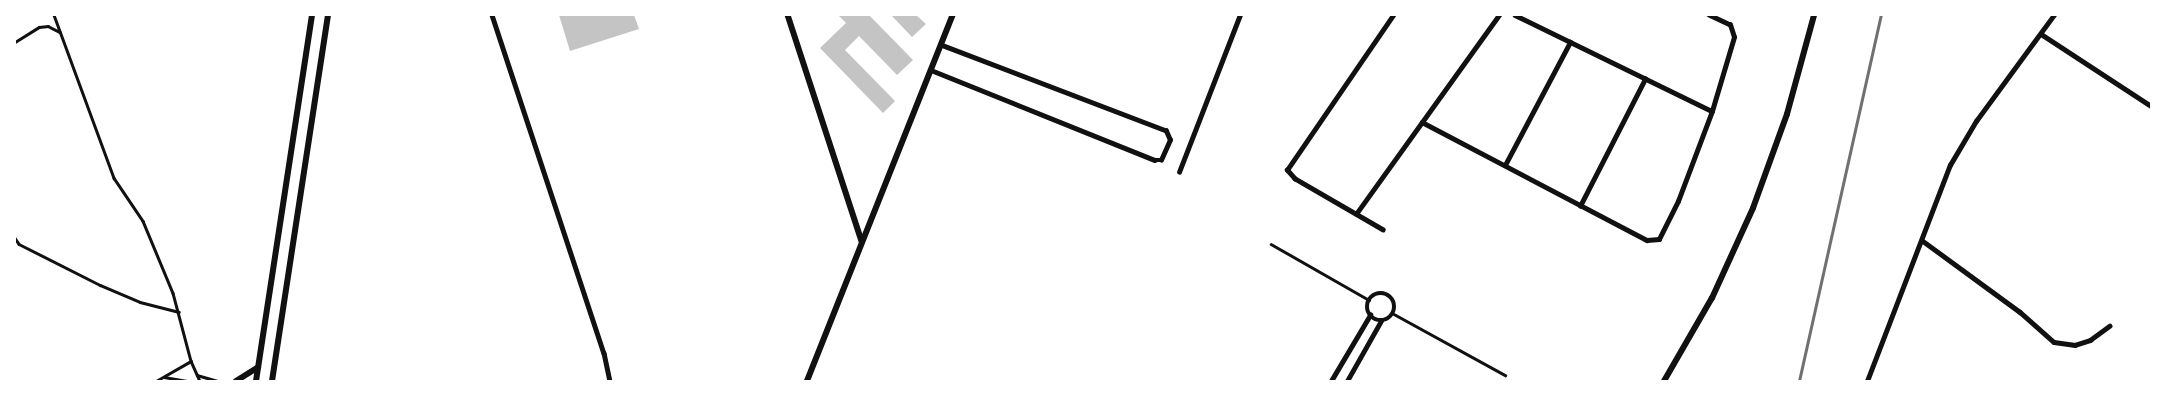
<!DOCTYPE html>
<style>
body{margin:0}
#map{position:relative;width:2166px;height:396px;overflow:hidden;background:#fff;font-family:Lato,sans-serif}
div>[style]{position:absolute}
.building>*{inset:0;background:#c4c4c4}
.service>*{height:2.5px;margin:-1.25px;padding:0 1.25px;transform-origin:1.25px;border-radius:1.25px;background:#111}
.minor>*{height:4.5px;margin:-2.25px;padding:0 2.25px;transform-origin:2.25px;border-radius:2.25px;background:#111}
.minor>.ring{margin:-2.25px;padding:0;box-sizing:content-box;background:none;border:4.5px solid #111;border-radius:50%}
.tertiary>*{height:5.5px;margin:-2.75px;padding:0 2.75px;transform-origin:2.75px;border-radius:2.75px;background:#111}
.secondary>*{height:6px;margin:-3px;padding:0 3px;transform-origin:3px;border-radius:3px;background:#111}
.rail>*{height:2.5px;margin:-1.25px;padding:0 1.25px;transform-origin:1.25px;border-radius:1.25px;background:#707070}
span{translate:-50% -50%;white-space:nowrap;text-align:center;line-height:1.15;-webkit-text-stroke:4px #fff;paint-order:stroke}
.frame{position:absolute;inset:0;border:16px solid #fff;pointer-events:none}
</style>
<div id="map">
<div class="building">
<div style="clip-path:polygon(559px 15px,634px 15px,639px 29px,570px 51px)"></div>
<div style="clip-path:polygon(838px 15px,869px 15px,913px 60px,897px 75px,859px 36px,845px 50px,895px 101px,883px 113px,820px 48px,846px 23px)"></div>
<div style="clip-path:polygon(891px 15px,916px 15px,926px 24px,912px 37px)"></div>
</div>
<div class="service">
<div style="left:54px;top:15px;width:174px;rotate:69.8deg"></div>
<div style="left:114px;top:178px;width:52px;rotate:56deg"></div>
<div style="left:143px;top:221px;width:78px;rotate:67.4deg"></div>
<div style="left:173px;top:293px;width:70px;rotate:75.2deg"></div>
<div style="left:191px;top:361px;width:22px;rotate:66deg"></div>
<div style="left:15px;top:42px;width:28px;rotate:-32deg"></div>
<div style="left:39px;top:27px;width:9px;rotate:-6deg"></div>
<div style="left:48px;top:26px;width:13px;rotate:27deg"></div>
<div style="left:15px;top:238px;width:7px;rotate:56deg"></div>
<div style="left:19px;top:244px;width:91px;rotate:26.8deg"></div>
<div style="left:100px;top:285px;width:43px;rotate:23deg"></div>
<div style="left:140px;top:302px;width:40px;rotate:14.4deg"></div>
<div style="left:1271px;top:244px;width:113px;rotate:29.7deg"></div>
<div style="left:1394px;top:314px;width:127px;rotate:28.8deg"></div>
<div style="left:197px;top:375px;width:22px;rotate:16deg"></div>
<div style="left:164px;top:377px;width:23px;rotate:10deg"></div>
<div style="left:156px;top:381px;width:40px;rotate:-29.7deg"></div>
</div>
<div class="minor">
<div style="left:492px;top:15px;width:356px;rotate:71.7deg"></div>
<div style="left:604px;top:353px;width:29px;rotate:78deg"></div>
<div style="left:1515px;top:15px;width:219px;rotate:26deg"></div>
<div style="left:2041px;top:34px;width:131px;rotate:33.2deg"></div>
<div style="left:931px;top:70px;width:241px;rotate:21.9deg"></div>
<div style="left:1155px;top:160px;width:6px"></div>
<div style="left:1161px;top:160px;width:22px;rotate:-66deg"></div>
<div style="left:1170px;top:140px;width:10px;rotate:-114deg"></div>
<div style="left:1166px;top:131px;width:241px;rotate:-159.1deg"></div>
<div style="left:1422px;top:122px;width:254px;rotate:27.7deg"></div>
<div style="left:1647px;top:240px;width:12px;rotate:-5deg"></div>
<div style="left:1659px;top:239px;width:42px;rotate:-63.4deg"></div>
<div style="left:1678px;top:201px;width:96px;rotate:-69.3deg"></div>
<div style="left:1712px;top:111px;width:77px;rotate:-73.4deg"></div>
<div style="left:1734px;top:37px;width:13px;rotate:-108deg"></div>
<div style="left:1730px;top:25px;width:23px;rotate:-155deg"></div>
<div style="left:1505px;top:165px;width:139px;rotate:-62.1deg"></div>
<div style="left:1179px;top:172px;width:168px;rotate:-68.8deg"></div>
<div style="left:1580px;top:206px;width:143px;rotate:-62.9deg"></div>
<div style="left:1356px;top:214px;width:245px;rotate:-54.3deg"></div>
<div style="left:1383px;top:230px;width:102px;rotate:-149.9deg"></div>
<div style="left:1295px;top:179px;width:12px;rotate:-132deg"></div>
<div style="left:1287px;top:170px;width:188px;rotate:-55.6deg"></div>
<div style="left:1923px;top:241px;width:120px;rotate:36.2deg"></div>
<div style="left:2020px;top:312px;width:45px;rotate:41.4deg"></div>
<div style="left:2054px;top:342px;width:21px;rotate:8deg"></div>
<div style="left:2075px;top:345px;width:16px;rotate:-18deg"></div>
<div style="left:2090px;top:340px;width:24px;rotate:-36deg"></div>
<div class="ring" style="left:1367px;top:293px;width:23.5px;height:23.5px"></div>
<div style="left:1331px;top:381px;width:77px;rotate:-59.4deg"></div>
<div style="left:1347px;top:381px;width:69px;rotate:-60.5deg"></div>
<div style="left:1867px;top:381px;width:231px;rotate:-69deg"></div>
<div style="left:1950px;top:165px;width:51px;rotate:-59.4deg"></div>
<div style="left:1976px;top:121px;width:132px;rotate:-53.7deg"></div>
</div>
<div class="tertiary">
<div style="left:788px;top:15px;width:238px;rotate:71.9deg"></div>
<div style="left:807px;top:381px;width:394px;rotate:-68.3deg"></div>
</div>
<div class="secondary">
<div style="left:236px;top:381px;width:26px;rotate:-32deg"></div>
<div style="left:256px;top:381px;width:370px;rotate:-81.3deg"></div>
<div style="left:272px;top:381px;width:370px;rotate:-81.3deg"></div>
<div style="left:1664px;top:381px;width:96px;rotate:-60deg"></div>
<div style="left:1712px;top:298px;width:99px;rotate:-65.5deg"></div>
<div style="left:1753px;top:208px;width:100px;rotate:-70.1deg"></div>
<div style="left:1787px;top:114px;width:103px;rotate:-74.7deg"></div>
</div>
<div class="rail">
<div style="left:1799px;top:381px;width:375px;rotate:-77.4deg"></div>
</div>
<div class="frame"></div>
</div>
